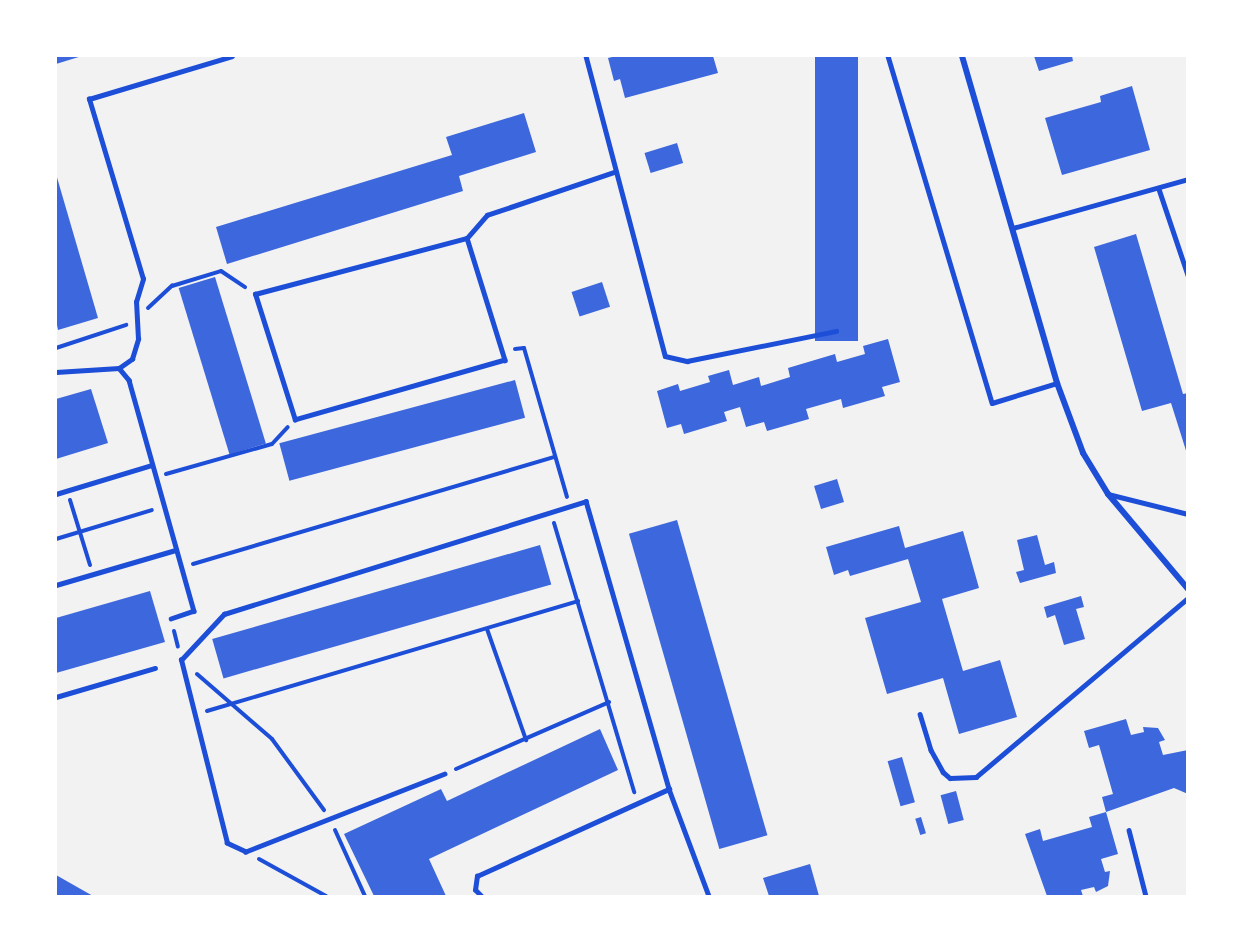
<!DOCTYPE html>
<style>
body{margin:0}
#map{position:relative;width:1243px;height:952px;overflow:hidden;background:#f2f2f2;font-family:"Golos Text",sans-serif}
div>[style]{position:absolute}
.building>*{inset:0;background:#3d67dc;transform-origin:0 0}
.path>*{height:4px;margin:-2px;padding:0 2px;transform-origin:2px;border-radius:2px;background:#1d4ed8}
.service>*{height:4.5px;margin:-2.25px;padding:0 2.25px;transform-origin:2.25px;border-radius:2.25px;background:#1d4ed8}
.minor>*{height:6px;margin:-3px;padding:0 3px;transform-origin:3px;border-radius:3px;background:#1d4ed8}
span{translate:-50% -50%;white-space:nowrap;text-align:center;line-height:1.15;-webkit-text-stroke:4.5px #fff;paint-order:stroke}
.frame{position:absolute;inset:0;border:57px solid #fff;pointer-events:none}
</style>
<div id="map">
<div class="building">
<div style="clip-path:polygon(56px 56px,82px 56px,56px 64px)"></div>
<div style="clip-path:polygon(616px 56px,713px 56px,718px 73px,625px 98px,620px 79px,614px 81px,608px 58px)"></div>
<div style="left:815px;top:56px;width:43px;height:285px"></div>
<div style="clip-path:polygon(1034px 56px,1072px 56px,1073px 61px,1039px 71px)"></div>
<div style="clip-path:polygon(1132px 86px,1150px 150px,1062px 175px,1045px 118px,1101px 102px,1100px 96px)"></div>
<div style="clip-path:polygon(524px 113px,536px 152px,459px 176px,463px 191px,227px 264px,216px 227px,452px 155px,446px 137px)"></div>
<div style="left:677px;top:143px;width:21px;height:34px;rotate:73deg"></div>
<div style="clip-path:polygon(56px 174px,98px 318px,58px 330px,56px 320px)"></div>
<div style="clip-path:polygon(1136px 234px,1183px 394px,1188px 393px,1188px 457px,1171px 403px,1142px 411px,1094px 247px)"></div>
<div style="left:215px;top:277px;width:174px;height:38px;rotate:73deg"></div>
<div style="left:602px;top:282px;width:26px;height:32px;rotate:72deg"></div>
<div style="clip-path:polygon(888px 339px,900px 382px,882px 387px,885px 396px,843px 408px,841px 399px,806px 409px,809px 419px,767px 431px,764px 422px,746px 427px,740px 407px,724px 412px,727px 421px,684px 434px,681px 424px,667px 428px,657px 391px,678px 384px,680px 391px,710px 382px,708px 376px,729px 370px,733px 385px,759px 377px,761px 386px,790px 377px,788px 368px,835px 354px,837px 362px,865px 354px,863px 346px)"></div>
<div style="left:515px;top:380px;width:39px;height:244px;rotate:75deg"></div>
<div style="clip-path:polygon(91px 389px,108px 443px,56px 459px,56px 399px)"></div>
<div style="left:837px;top:479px;width:24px;height:24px;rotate:73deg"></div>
<div style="left:677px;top:520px;width:328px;height:50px;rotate:74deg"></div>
<div style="clip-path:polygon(899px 526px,905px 548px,963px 531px,979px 588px,942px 599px,963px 671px,1000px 660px,1017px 717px,959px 734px,943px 678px,887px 694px,865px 618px,921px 602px,908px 559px,850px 576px,848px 570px,834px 575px,826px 547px)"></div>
<div style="clip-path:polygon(1037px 535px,1045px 565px,1054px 562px,1056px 573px,1020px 583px,1016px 572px,1024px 570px,1017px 540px)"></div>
<div style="left:540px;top:545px;width:41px;height:341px;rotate:74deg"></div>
<div style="clip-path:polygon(150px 591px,165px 642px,56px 673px,56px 618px)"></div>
<div style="clip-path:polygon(1081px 596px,1084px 607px,1076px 609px,1085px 639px,1064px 645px,1055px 615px,1047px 618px,1044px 607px)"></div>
<div style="clip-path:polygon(1126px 719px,1131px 735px,1144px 732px,1143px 727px,1158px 728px,1165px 740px,1159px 742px,1163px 755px,1188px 750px,1188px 794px,1174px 788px,1106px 812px,1102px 797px,1113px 794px,1099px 745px,1089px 748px,1084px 731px)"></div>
<div style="clip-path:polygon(600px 729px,618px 770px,429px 859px,446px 896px,374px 896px,344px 834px,441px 789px,447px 801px)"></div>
<div style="left:902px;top:757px;width:47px;height:15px;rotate:74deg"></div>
<div style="left:956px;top:791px;width:30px;height:16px;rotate:75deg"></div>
<div style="clip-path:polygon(1106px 812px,1118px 854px,1101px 859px,1105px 872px,1110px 871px,1108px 886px,1096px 892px,1094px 887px,1081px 890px,1083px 896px,1047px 896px,1025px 834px,1040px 829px,1043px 841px,1092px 827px,1089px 817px)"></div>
<div style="left:921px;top:817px;width:17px;height:6px;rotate:73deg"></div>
<div style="clip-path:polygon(810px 864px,819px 896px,769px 896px,763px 878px)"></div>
<div style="clip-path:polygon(56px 875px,93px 896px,56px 896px)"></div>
</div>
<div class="path">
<div style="left:148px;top:308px;width:33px;rotate:-43deg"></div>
<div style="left:172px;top:286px;width:51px;rotate:-17deg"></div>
<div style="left:221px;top:271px;width:29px;rotate:34deg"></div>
<div style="left:56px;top:348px;width:74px;rotate:-18.2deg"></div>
<div style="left:515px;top:349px;width:9px;rotate:-6deg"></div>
<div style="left:524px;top:348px;width:155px;rotate:73.9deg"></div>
<div style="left:166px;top:474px;width:110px;rotate:-15.8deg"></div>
<div style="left:272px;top:444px;width:23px;rotate:-47deg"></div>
<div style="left:70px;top:500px;width:68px;rotate:72.9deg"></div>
<div style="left:554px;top:523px;width:281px;rotate:73.4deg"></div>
<div style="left:56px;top:539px;width:100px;rotate:-16.8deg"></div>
<div style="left:193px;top:564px;width:377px;rotate:-16.5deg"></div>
<div style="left:487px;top:629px;width:118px;rotate:70.6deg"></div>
<div style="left:174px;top:631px;width:16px;rotate:76deg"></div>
<div style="left:197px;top:674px;width:99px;rotate:40.9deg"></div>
<div style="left:272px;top:739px;width:88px;rotate:53.8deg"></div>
<div style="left:207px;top:711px;width:387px;rotate:-16.5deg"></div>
<div style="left:456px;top:769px;width:167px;rotate:-23.6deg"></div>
<div style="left:335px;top:830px;width:72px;rotate:65.6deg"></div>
<div style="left:259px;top:859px;width:77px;rotate:28.9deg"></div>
</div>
<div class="service">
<div style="left:586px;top:56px;width:310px;rotate:75.2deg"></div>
<div style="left:665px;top:356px;width:23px;rotate:13deg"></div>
<div style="left:687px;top:361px;width:152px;rotate:-11.4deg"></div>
<div style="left:888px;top:56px;width:362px;rotate:73.3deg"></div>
<div style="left:992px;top:403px;width:68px;rotate:-17.1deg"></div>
<div style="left:1159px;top:189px;width:91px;rotate:71.4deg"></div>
<div style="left:1013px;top:228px;width:182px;rotate:-15.6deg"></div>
<div style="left:467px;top:238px;width:128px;rotate:72.7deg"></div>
<div style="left:505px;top:360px;width:218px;rotate:164.1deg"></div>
<div style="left:295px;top:420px;width:132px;rotate:-107.6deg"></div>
<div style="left:255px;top:294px;width:219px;rotate:-14.8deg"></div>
<div style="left:467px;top:238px;width:30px;rotate:-49deg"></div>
<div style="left:487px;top:215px;width:134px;rotate:-18.7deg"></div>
<div style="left:119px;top:368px;width:16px;rotate:-35deg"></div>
<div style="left:132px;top:359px;width:21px;rotate:-73deg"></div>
<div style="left:138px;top:339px;width:37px;rotate:-93deg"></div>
<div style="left:136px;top:302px;width:24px;rotate:-73deg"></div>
<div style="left:143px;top:279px;width:188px;rotate:-106.7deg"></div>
<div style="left:89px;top:99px;width:149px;rotate:-16.7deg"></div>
<div style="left:56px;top:372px;width:63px;rotate:-3.6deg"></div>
<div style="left:119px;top:368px;width:16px;rotate:50deg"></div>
<div style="left:129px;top:380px;width:240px;rotate:74.3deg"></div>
<div style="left:194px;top:611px;width:24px;rotate:161deg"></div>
<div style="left:56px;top:494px;width:100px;rotate:-16.8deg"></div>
<div style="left:1108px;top:494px;width:82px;rotate:14deg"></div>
<div style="left:56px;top:585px;width:125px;rotate:-16.3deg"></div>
<div style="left:56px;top:697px;width:103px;rotate:-16.3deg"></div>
<div style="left:920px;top:714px;width:38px;rotate:73deg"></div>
<div style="left:931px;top:750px;width:25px;rotate:61deg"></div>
<div style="left:943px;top:772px;width:9px;rotate:41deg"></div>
<div style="left:950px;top:778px;width:26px;rotate:-2deg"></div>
<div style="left:976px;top:777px;width:277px;rotate:-40.2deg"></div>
<div style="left:445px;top:774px;width:214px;rotate:158.6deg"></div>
<div style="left:246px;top:852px;width:21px;rotate:-155deg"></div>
<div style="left:227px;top:843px;width:189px;rotate:-104.1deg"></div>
<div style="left:181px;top:660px;width:63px;rotate:-46.9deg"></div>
<div style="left:224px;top:614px;width:379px;rotate:-17.3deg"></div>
<div style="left:586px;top:501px;width:300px;rotate:73.9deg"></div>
<div style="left:669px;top:789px;width:114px;rotate:69.5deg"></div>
<div style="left:1129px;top:830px;width:68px;rotate:75.6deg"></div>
<div style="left:481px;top:896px;width:8px;rotate:-135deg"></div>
<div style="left:475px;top:890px;width:14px;rotate:-82deg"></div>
<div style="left:477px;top:876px;width:211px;rotate:-24.4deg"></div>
</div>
<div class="minor">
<div style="left:962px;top:56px;width:341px;rotate:73.8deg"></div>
<div style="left:1057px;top:383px;width:75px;rotate:69.6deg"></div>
<div style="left:1083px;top:453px;width:48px;rotate:58.6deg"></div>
<div style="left:1108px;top:494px;width:124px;rotate:49.9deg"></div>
</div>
<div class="frame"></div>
</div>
